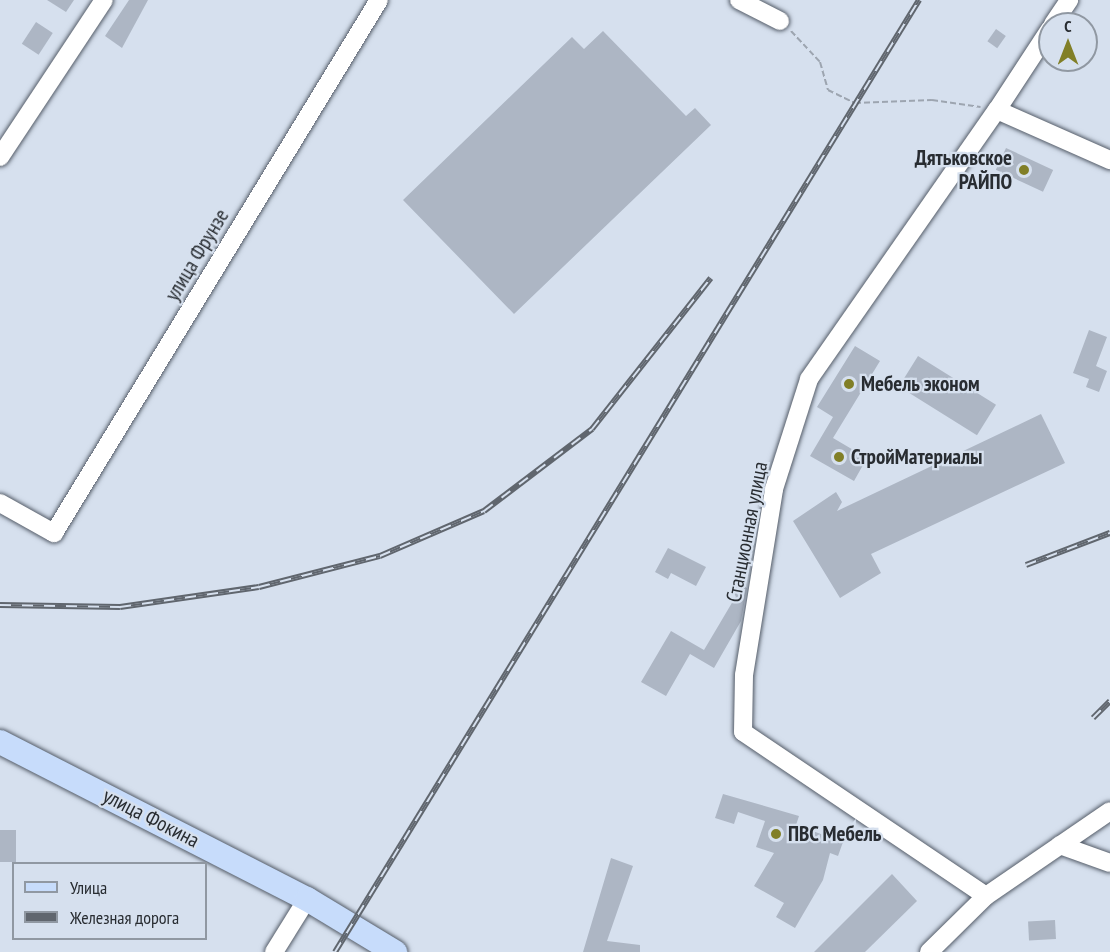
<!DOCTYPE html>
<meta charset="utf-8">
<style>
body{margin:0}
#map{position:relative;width:1110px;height:952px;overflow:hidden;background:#d6e0ee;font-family:"PT Sans Narrow",sans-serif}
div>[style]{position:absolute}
.building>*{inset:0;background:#adb6c4;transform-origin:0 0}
.path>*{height:2px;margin-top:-1px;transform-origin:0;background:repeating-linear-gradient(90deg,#9da5b0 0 6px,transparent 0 9px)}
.roads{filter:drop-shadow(0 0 2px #555d69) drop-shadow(0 0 2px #555d69)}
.minor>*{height:18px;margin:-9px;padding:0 9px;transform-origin:9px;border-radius:9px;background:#fff}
.major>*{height:24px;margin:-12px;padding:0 12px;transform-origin:12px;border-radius:12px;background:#c7dcfb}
.rail>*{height:6px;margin-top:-3px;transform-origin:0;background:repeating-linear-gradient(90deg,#d6e0ee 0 11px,#60666e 0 22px);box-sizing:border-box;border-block:2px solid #60666e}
.dots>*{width:16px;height:16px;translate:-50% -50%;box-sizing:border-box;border:3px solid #d6e0ee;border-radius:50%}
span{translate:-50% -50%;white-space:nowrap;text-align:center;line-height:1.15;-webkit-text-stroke:4.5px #d6e0ee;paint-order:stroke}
.poi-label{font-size:21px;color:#282c31;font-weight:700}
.right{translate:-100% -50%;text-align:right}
.left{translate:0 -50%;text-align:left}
.street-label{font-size:21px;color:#282c31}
.legend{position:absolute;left:12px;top:862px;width:195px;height:78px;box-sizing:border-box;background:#d6e0ee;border:2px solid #9098a2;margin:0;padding:8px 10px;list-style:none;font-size:18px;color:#282c31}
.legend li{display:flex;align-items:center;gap:12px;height:30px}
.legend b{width:30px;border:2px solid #9098a2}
.north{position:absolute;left:1038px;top:12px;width:60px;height:60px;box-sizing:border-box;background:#d6e0ee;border:2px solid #9098a2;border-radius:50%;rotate:0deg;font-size:16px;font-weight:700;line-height:24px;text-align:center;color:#282c31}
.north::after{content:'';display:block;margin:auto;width:21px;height:27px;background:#817f27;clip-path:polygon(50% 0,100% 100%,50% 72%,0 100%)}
</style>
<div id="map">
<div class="building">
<div style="clip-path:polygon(47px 0,74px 0,66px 12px)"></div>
<div style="clip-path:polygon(129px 0,148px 0,122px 48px,105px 36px)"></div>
<div style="left:36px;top:22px;width:20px;height:26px;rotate:33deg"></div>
<div style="left:996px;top:29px;width:12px;height:15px;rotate:35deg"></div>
<div style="clip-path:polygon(603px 31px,686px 116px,695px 108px,711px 125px,514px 314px,403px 200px,572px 37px,584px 49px)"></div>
<div style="left:1006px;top:148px;width:52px;height:24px;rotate:25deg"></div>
<div style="clip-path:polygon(1089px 330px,1107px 337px,1096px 366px,1107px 371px,1099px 392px,1086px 387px,1089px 379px,1073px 373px)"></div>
<div style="clip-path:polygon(855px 346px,880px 361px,833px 438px,867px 458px,854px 481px,810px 456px,833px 417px,817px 407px)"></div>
<div style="left:918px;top:356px;width:92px;height:36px;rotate:32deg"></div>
<div style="clip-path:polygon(1041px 414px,1065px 463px,871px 554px,881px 573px,840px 598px,793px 521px,836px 492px,842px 502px,837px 511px)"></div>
<div style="clip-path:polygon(668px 548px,706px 567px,696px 586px,671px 573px,668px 579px,655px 572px)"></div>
<div style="clip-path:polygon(736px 582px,747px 588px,741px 621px,714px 668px,690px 654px,666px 696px,641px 682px,671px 631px,704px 650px,736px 596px,729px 592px)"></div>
<div style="clip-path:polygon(723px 794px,799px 816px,796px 825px,843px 842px,838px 856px,830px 853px,823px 880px,795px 928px,776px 917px,784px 903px,754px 886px,774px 853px,756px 847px,765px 821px,738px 812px,734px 824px,715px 818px)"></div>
<div style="left:0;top:830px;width:16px;height:32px"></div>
<div style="clip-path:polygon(611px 858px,633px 866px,607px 941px,640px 945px,640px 952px,583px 952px)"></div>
<div style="clip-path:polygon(892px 874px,917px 901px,865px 952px,814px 952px)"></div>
<div style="left:1055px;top:920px;width:19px;height:27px;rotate:87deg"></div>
</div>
<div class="path">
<div style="left:791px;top:31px;width:42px;rotate:46.9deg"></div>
<div style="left:820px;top:62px;width:29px;rotate:74deg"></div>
<div style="left:828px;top:90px;width:30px;rotate:26deg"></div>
<div style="left:855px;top:103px;width:77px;rotate:-2.2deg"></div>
<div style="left:932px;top:100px;width:49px;rotate:8.1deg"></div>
</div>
<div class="roads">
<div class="minor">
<div style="left:739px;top:0;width:46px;rotate:27.1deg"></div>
<div style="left:1053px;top:24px;width:29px;rotate:-56deg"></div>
<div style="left:1050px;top:29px;width:97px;rotate:123.2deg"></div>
<div style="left:997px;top:110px;width:124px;rotate:23.9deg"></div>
<div style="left:0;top:157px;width:188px;rotate:-56.5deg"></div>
<div style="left:0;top:503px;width:62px;rotate:29.1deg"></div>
<div style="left:54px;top:533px;width:624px;rotate:-58.63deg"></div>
<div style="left:1060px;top:845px;width:53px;rotate:19.8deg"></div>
<div style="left:986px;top:896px;width:293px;rotate:-146deg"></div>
<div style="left:743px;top:732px;width:57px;rotate:-89deg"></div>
<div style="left:744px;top:675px;width:188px;rotate:-80.8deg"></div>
<div style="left:774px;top:489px;width:115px;rotate:-72.3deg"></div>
<div style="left:809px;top:379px;width:328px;rotate:-55.1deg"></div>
<div style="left:274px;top:952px;width:62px;rotate:-58.1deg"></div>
<div style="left:929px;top:952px;width:80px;rotate:-44.5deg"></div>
<div style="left:986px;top:896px;width:150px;rotate:-34.4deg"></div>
</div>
<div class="major">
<div style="left:0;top:742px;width:345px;rotate:27.1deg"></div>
<div style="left:307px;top:899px;width:103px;rotate:31.1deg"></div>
</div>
</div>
<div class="rail">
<div style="left:1026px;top:565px;width:90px;rotate:-20.9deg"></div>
<div style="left:0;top:605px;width:120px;rotate:1deg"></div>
<div style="left:120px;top:607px;width:140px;rotate:-8.2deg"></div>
<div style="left:259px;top:587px;width:125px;rotate:-14.4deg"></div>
<div style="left:380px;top:556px;width:113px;rotate:-23.4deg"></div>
<div style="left:484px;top:511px;width:136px;rotate:-37.2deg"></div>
<div style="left:592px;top:429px;width:192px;rotate:-51.8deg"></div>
<div style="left:1093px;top:718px;width:24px;rotate:-45deg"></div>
<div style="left:335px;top:952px;width:1117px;rotate:-58.47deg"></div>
</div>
<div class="dots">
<div style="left:1024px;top:170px;background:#817f27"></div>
<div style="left:849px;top:384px;background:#817f27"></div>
<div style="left:839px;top:457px;background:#817f27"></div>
<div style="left:776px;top:834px;background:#817f27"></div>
</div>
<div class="poi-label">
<span class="right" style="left:1012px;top:170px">Дятьковское<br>РАЙПО</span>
<span class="left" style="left:861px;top:384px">Мебель эконом</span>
<span class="left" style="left:851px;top:457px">СтройМатериалы</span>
<span class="left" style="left:788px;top:834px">ПВС Мебель</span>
</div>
<div class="street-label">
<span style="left:197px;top:255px;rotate:-59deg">улица Фрунзе</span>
<span style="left:747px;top:532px;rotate:-79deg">Станционная улица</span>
<span style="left:151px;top:818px;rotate:27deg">улица Фокина</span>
</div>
<ul class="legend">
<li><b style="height:8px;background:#c7dcfb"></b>Улица</li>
<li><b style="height:8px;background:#60666e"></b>Железная дорога</li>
</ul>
<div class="north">С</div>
</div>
